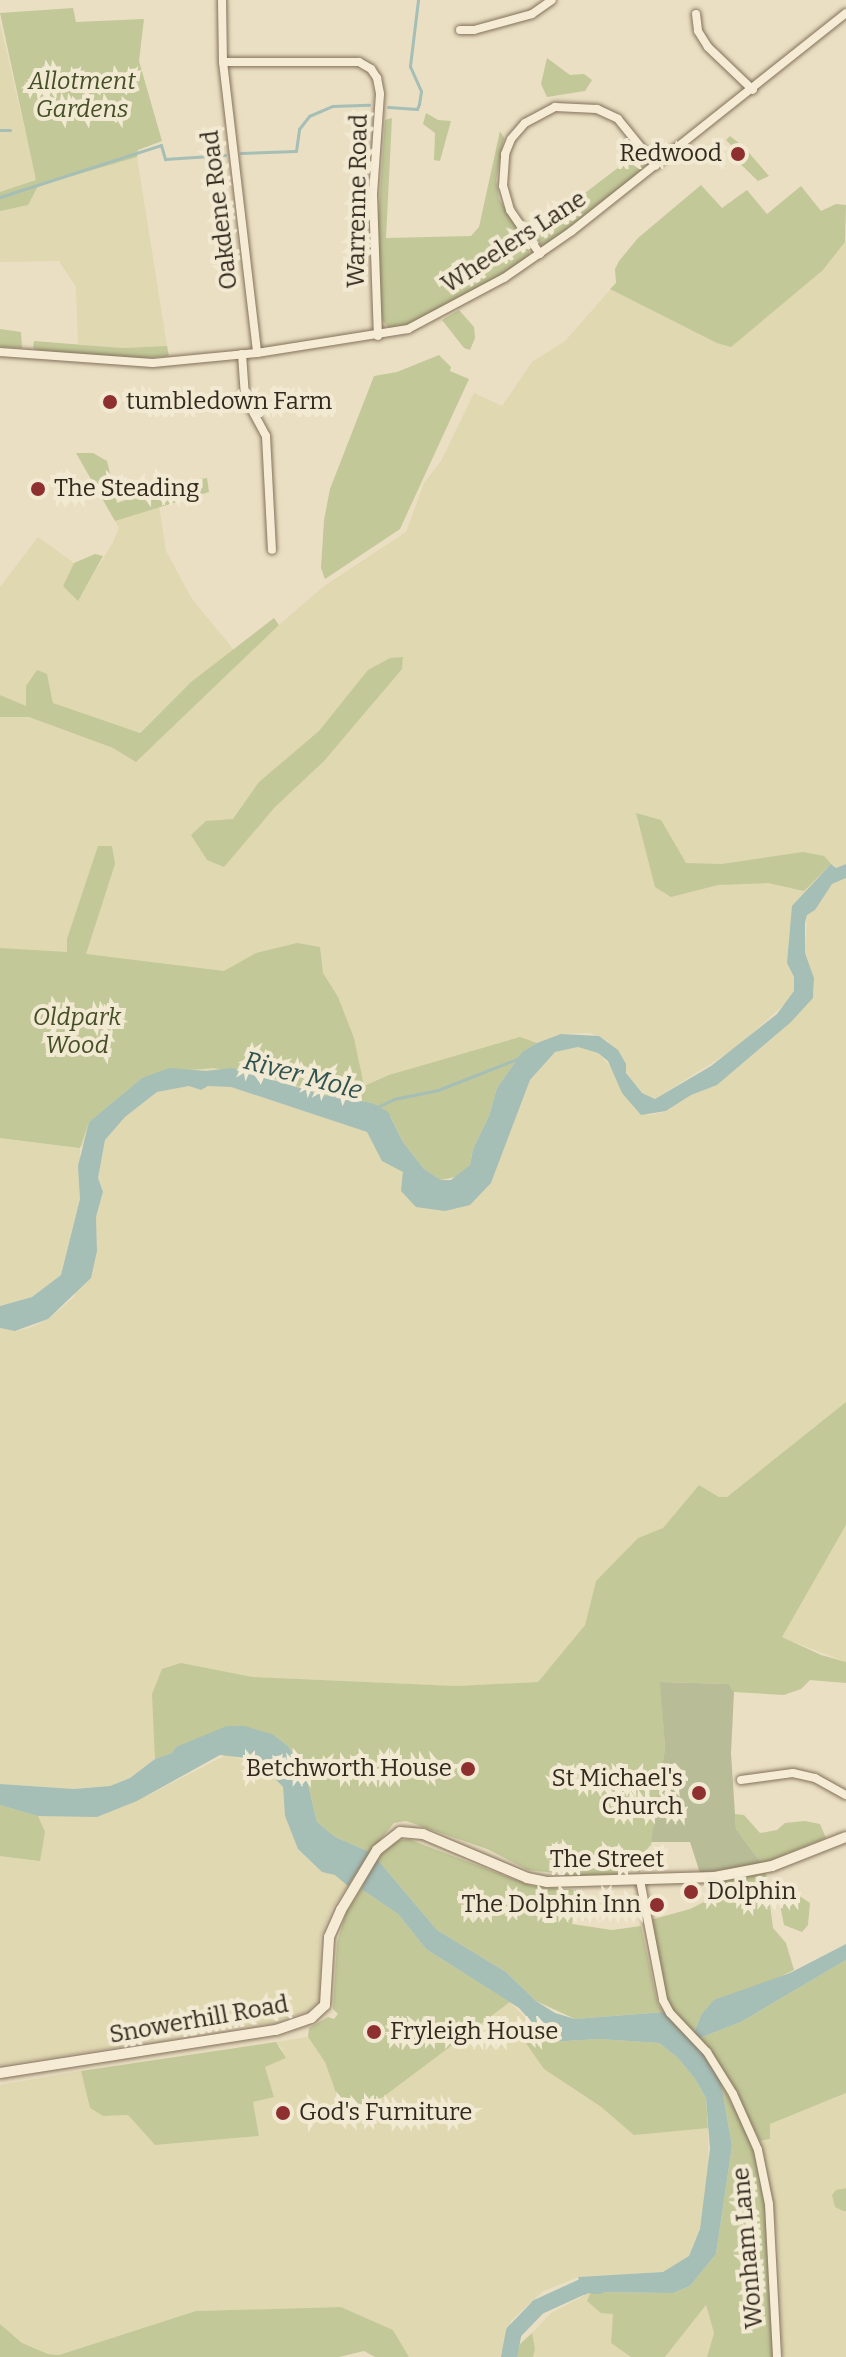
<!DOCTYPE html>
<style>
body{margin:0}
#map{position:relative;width:846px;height:2357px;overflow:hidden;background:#eadfc3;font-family:Bitter,serif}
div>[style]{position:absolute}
.farmland>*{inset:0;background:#dfd8b1}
.green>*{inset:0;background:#c2c898}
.cemetery>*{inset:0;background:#b8bd97}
.water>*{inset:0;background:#a5beb6}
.stream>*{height:3px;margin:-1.5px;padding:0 1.5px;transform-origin:1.5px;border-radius:1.5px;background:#a5beb6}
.river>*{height:16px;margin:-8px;padding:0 8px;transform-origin:8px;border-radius:8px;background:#a5beb6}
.roads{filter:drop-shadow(0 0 2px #83715b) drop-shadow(0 0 2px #83715b)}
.minor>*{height:8px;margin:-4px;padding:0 4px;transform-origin:4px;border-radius:4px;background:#f6ecd6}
.tertiary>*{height:10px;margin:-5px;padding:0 5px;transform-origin:5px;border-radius:5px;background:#f6ecd6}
.dots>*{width:22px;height:22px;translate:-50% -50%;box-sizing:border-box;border:4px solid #f2e9d2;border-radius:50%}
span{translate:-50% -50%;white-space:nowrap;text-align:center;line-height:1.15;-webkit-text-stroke:8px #f2e9d2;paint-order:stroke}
.park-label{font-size:24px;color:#454f26;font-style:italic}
.poi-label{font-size:24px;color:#34291e}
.right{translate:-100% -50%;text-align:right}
.left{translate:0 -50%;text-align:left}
.street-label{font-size:24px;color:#34291e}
.water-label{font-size:26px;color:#2f5351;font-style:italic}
</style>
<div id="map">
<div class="farmland">
<div style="clip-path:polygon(0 23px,38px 186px,137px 157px,167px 346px,122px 348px,78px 344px,76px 287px,59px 261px,0 262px)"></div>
<div style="clip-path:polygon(846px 241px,846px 864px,835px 868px,834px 864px,790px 942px,787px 963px,794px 977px,794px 991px,788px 1001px,737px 1047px,655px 1099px,642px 1093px,632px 1082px,608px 1041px,590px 1033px,561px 1034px,398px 1133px,170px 1068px,80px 1148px,80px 1199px,61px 1275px,32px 1297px,0 1306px,0 717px,29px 717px,113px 748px,137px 761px,279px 625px,324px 586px,406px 532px,424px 483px,441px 461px,474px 393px,502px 406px,532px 362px,565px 341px,616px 283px,823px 270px)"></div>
<div style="clip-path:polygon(159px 506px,166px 551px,192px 599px,234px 650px,191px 682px,139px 733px,53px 703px,47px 674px,26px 707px,0 695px,0 587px,38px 537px,74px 563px,63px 586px,78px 600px,113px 542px,119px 528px,115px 521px)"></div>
<div style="clip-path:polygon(846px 878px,846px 1402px,727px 1497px,719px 1497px,699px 1485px,663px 1528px,638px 1538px,596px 1581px,585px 1625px,538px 1682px,456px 1686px,253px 1677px,172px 1753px,155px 1759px,130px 1778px,110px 1786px,74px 1789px,0 1784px,0 1328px,16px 1331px,32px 1327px,48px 1319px,73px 1298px,97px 1251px,96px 1217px,103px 1193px,98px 1178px,105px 1140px,125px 1117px,157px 1092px,189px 1086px,201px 1090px,208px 1086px,231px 1087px,367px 1132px,382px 1160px,470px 1205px,491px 1183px,530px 1080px,555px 1052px,578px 1047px,598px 1053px,614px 1070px,622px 1093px,649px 1115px,667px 1111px,691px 1095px,717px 1085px,775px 1036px,814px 993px,814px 978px,805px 953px,807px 915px,815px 910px,832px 884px)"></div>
<div style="clip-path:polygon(846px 1525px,846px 1662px,781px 1637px)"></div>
<div style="clip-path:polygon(228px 1754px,266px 1769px,277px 1780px,283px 1787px,285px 1816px,298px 1849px,322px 1872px,336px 1874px,348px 1886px,332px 1908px,320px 1938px,320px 1999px,308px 2011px,271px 2023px,170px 2036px,131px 2045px,0 2065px,0 1805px,97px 1817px,137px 1801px)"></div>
<div style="clip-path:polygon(510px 2002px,530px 2023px,708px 2128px,709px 2183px,700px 2229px,689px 2256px,664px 2272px,578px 2277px,542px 2292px,511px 2321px,500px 2357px,409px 2357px,393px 2330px,341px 2307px,196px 2311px,59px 2355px,48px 2354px,22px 2343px,0 2324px,0 2085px,81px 2071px,90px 2108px,103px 2116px,128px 2115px,155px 2145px,259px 2136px,253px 2102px,274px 2096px,264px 2067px,283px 2050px,276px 2042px,308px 2037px,325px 2062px,345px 2115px,383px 2097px)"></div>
<div style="clip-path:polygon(846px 2093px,846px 2188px,842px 2188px,843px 2211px,846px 2211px,846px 2357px,783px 2357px,778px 2235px,760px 2141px,770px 2139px,770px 2124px)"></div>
<div style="clip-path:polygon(591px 2292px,613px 2314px,611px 2343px,631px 2357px,533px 2357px,535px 2349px,532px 2333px,551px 2313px)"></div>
<div style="clip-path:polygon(706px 2305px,714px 2333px,707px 2357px,665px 2357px)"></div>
</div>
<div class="green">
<div style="clip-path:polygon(73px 8px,76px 22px,144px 19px,139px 61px,162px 141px,138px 150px,137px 157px,38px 186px,28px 205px,0 211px,0 192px,36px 180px,0 13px)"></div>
<div style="clip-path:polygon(547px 58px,570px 75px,584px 74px,592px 80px,585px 91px,547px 97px,541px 84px)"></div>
<div style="clip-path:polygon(426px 113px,438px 120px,451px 121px,440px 161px,434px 160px,435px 133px,423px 124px)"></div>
<div style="clip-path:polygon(392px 118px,386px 238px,471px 236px,479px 227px,500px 131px,504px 138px,496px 180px,499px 199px,529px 246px,529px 256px,498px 278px,407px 325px,390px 329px,382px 320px,377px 238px,385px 120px)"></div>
<div style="clip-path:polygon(730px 136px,744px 147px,769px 176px,758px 181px,727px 151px,732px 146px,726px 140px)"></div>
<div style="clip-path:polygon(640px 151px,646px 164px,642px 171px,545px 246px,534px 241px,530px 235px)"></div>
<div style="clip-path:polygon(701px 185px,722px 208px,747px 190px,767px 214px,801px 186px,821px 211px,836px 204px,846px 205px,845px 242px,823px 270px,731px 347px,717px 343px,610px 289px,616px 283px,615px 269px,619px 261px,638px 238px)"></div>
<div style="clip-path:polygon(459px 310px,474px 327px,475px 338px,470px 350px,464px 348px,442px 320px)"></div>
<div style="clip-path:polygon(0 329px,21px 332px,22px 348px,0 347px)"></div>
<div style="clip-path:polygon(34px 341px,122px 348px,167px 346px,169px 356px,124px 360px,37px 350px,33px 348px)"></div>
<div style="clip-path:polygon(439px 355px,451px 367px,450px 371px,469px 379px,400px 529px,325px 579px,321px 568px,324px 520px,330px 489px,374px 376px,397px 372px)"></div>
<div style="clip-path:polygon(76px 453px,93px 453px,107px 461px,117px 503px,156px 490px,157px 486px,207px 478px,209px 492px,115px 521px)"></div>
<div style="clip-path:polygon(95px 554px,103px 556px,78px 601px,63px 586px,74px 563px)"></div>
<div style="clip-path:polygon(274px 618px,279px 625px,136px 762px,113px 748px,29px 717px,0 717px,0 695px,26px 706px,26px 686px,37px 670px,47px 674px,53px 703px,140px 733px,191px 682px)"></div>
<div style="clip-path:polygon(403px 657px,402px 669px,324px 761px,275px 807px,224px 867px,207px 860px,191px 835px,206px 821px,233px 819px,259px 782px,319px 731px,368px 670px,390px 658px)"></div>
<div style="clip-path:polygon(636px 813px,661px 820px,686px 863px,722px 864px,803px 852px,824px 856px,831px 864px,804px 891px,768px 883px,718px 885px,671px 897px,655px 887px)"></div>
<div style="clip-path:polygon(98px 846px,112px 846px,115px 864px,86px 954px,224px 971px,256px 953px,297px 943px,320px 947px,323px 973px,338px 997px,354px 1038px,364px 1086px,389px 1075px,520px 1037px,537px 1043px,522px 1052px,497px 1088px,489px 1116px,473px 1149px,470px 1165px,460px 1176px,441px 1180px,424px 1169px,403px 1142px,391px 1117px,372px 1103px,324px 1095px,270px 1077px,213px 1068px,166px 1072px,142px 1078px,89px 1122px,80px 1148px,0 1138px,0 948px,67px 952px,67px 939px)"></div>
<div style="clip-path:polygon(846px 1402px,846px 1525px,782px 1637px,821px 1655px,846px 1662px,846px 1683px,810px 1680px,801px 1689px,784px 1695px,734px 1692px,729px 1684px,661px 1682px,665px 1748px,651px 1845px,642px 1854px,640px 1873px,621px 1860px,618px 1862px,619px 1874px,565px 1878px,564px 1874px,528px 1870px,487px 1849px,406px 1821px,394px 1823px,370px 1852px,335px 1837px,317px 1822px,305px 1772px,288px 1746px,274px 1735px,176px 1747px,172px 1753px,155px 1759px,152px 1694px,162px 1669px,181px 1663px,252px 1677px,456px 1686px,538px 1682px,585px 1625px,596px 1581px,638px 1538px,663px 1528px,699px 1485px,719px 1497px,727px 1497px)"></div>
<div style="clip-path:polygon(0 1805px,38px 1816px,45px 1832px,40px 1861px,0 1856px)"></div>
<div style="clip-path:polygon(735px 1814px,744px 1815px,760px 1833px,777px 1830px,785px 1823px,805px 1821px,820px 1824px,826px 1838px,762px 1864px,736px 1829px)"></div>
<div style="clip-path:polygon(408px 1839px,532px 1886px,576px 1890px,572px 1924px,612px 1930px,641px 1926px,658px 2005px,664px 2012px,575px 2019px,536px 2001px,506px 1972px,437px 1930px,377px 1859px,395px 1841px)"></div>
<div style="clip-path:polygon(766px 1873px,773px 1928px,786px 1943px,794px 1970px,701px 2015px,694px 2033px,668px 2004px,650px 1920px,690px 1909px,712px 1898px,710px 1882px)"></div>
<div style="clip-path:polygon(361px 1889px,398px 1914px,426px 1949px,510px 2002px,383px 2097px,344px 2115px,325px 2062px,308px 2037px,309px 2028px,328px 2017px,334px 2019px,338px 2014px,333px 2009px,337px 1943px,346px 1913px)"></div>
<div style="clip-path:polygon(778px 1895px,798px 1895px,810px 1903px,808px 1925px,802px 1932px,784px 1925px)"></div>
<div style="clip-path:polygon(846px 1960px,846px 2093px,770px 2124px,770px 2139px,760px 2141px,735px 2091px,700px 2038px,741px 2022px)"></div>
<div style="clip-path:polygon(530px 2023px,550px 2042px,599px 2039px,659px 2043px,678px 2058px,695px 2079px,706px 2098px,708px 2128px,634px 2135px,600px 2106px,544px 2069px,521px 2036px)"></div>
<div style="clip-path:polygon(276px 2042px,286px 2058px,265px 2067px,274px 2097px,253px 2102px,259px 2136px,155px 2145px,128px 2115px,103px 2116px,90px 2108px,81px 2071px)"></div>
<div style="clip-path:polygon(721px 2083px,752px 2141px,766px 2211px,774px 2357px,707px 2357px,714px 2333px,706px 2305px,665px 2357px,631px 2357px,611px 2343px,613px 2314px,601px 2313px,587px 2301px,591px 2292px,673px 2293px,690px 2286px,716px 2254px,732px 2146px)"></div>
<div style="clip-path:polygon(846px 2188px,846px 2211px,843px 2211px,835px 2207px,832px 2195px,836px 2190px)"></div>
<div style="clip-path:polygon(341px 2307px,393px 2330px,409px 2357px,375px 2357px,364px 2351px,339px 2357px,0 2357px,0 2324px,22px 2343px,48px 2354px,59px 2355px,196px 2311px)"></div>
<div style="clip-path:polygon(532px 2333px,535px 2349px,533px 2357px,516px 2357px,520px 2344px)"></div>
</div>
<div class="cemetery">
<div style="clip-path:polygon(660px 1682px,729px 1684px,734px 1692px,731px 1753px,736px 1829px,762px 1864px,700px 1873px,690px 1842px,651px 1842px,665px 1748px)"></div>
</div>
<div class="water">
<div style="clip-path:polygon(831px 864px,836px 868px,846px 864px,846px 878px,832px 884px,815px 910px,807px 915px,805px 923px,805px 953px,814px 978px,813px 998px,791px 1022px,717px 1085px,691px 1095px,666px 1111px,641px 1115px,622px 1093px,608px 1061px,598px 1053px,578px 1047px,555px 1052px,530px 1080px,491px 1183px,470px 1205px,445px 1211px,416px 1207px,401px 1191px,403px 1172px,382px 1161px,367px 1132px,231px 1087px,208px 1086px,201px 1090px,189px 1086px,157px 1092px,125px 1117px,105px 1140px,98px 1178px,103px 1192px,96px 1217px,97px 1251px,91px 1278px,48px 1319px,15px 1331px,0 1328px,0 1306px,32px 1297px,61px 1275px,80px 1199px,78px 1166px,89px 1122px,142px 1078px,169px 1068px,206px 1071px,232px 1068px,324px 1095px,372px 1103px,388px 1112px,403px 1142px,424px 1169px,441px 1180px,451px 1180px,470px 1165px,473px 1149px,489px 1116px,497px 1088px,522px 1052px,537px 1043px,561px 1034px,599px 1036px,618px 1050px,626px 1064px,626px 1073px,642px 1093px,655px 1099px,711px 1066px,777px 1014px,794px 991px,794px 977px,787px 963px,792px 906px)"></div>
<div style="clip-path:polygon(227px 1726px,245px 1726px,274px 1735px,288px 1746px,305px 1772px,317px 1822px,335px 1837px,370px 1852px,348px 1886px,335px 1875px,322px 1872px,298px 1849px,285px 1816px,283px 1787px,266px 1769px,246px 1758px,220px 1755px,137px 1801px,97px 1817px,38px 1816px,0 1805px,0 1784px,74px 1789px,110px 1786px,130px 1778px,155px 1759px,172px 1753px,176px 1747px)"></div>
<div style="clip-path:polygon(377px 1859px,437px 1930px,506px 1972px,536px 2001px,555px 2013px,575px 2019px,664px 2012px,704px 2053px,721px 2083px,732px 2146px,716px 2254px,690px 2286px,673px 2293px,591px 2292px,584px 2295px,578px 2277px,663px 2272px,689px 2256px,700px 2229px,710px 2149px,706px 2098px,695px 2079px,678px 2058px,659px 2043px,599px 2039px,550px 2042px,519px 2008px,426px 1949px,398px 1914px,361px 1889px)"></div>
<div style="clip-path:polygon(846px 1944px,846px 1960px,741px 2022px,700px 2038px,694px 2033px,701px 2015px,714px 2000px,790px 1973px)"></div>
</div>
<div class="stream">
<div style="left:388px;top:107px;width:29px;rotate:4deg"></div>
<div style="left:417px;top:109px;width:5px;rotate:-68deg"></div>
<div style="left:419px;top:104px;width:13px;rotate:-81deg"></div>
<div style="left:421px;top:91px;width:27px;rotate:-114deg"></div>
<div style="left:410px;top:66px;width:66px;rotate:-83.1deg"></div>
<div style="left:0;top:130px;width:10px"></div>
<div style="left:241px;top:153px;width:55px;rotate:-2.1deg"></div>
<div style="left:296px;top:151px;width:22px;rotate:-82deg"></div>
<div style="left:299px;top:129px;width:16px;rotate:-52deg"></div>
<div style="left:309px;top:116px;width:25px;rotate:-23deg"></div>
<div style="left:332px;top:106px;width:37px;rotate:-2deg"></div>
<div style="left:0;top:197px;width:169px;rotate:-17.9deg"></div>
<div style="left:161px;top:145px;width:15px;rotate:74deg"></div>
<div style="left:165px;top:159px;width:60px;rotate:-3.8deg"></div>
<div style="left:375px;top:1108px;width:21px;rotate:-25deg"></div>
<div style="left:394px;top:1099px;width:45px;rotate:-11.6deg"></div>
<div style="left:438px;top:1090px;width:90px;rotate:-21.4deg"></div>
</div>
<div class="river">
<div style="left:509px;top:2357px;width:25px;rotate:-79deg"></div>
<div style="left:514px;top:2332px;width:35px;rotate:-46deg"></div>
<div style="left:538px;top:2307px;width:53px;rotate:-24.6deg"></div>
<div style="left:586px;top:2285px;width:13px;rotate:4deg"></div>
</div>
<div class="roads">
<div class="minor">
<div style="left:222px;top:0;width:62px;rotate:89.1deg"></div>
<div style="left:223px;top:62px;width:293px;rotate:83.3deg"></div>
<div style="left:696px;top:14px;width:17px;rotate:83deg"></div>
<div style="left:698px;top:31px;width:19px;rotate:58deg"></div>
<div style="left:708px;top:47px;width:62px;rotate:43.7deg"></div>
<div style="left:460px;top:30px;width:14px"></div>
<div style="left:474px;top:30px;width:60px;rotate:-15.4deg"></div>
<div style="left:532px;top:14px;width:24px;rotate:-35deg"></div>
<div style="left:223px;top:62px;width:136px"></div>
<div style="left:359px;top:62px;width:14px;rotate:30deg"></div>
<div style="left:371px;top:69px;width:11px;rotate:56deg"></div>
<div style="left:377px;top:78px;width:16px;rotate:79deg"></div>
<div style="left:380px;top:94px;width:101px;rotate:94deg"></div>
<div style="left:373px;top:195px;width:141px;rotate:88deg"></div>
<div style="left:540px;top:254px;width:53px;rotate:-124.3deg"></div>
<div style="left:510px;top:210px;width:25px;rotate:-106deg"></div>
<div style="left:503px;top:186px;width:32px;rotate:-86deg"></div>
<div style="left:505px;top:154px;width:16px;rotate:-68deg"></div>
<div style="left:511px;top:139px;width:21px;rotate:-49deg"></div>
<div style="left:525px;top:123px;width:34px;rotate:-28deg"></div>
<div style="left:555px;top:107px;width:42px;rotate:2.7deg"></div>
<div style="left:597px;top:109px;width:23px;rotate:25deg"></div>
<div style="left:618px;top:119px;width:60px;rotate:51deg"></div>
<div style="left:0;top:352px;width:153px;rotate:4.1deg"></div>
<div style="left:153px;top:363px;width:104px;rotate:-5.5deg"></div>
<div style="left:257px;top:353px;width:153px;rotate:-9deg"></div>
<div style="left:408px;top:329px;width:109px;rotate:-28deg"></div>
<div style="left:504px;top:278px;width:83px;rotate:-34.7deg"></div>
<div style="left:572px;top:231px;width:350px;rotate:-38.5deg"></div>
<div style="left:242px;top:354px;width:43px;rotate:86deg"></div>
<div style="left:245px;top:397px;width:44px;rotate:61.7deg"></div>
<div style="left:266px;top:436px;width:114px;rotate:87deg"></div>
<div style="left:741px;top:1780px;width:52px;rotate:-7.7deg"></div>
<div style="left:793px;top:1773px;width:23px;rotate:13deg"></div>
<div style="left:815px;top:1778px;width:35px;rotate:29deg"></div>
<div style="left:640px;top:1880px;width:122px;rotate:79.1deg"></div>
<div style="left:663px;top:2000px;width:15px;rotate:62deg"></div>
<div style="left:670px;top:2013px;width:54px;rotate:46.5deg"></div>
<div style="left:707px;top:2052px;width:49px;rotate:58.2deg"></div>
<div style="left:733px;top:2094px;width:61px;rotate:65.9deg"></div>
<div style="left:758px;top:2150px;width:55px;rotate:78.5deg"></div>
<div style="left:769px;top:2204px;width:153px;rotate:87deg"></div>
</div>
<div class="tertiary">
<div style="left:0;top:2073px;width:279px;rotate:-8.9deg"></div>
<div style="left:276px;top:2030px;width:37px;rotate:-19deg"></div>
<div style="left:311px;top:2018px;width:19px;rotate:-43deg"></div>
<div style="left:325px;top:2005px;width:68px;rotate:-86.6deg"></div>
<div style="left:329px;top:1937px;width:30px;rotate:-66deg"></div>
<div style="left:341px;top:1910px;width:70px;rotate:-59deg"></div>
<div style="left:377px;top:1850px;width:29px;rotate:-38deg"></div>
<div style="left:400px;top:1832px;width:23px;rotate:5deg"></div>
<div style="left:423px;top:1834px;width:113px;rotate:22.9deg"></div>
<div style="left:527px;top:1878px;width:20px;rotate:11deg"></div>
<div style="left:547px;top:1882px;width:168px;rotate:-1.7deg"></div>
<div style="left:715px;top:1877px;width:58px;rotate:-10.9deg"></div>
<div style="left:772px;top:1866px;width:79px;rotate:-21.4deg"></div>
</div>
</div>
<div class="dots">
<div style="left:738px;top:154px;background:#8e3030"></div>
<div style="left:110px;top:402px;background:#8e3030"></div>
<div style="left:38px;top:489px;background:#8e3030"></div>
<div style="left:468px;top:1769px;background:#8e3030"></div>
<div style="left:699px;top:1793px;background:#8e3030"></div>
<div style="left:691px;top:1892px;background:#8e3030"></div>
<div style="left:657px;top:1905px;background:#8e3030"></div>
<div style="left:374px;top:2032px;background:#8e3030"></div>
<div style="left:283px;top:2113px;background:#8e3030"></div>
</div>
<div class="park-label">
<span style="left:82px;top:96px">Allotment<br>Gardens</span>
<span style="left:77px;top:1032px">Oldpark<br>Wood</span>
</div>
<div class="poi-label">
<span class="right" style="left:722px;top:154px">Redwood</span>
<span class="left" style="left:126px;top:402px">tumbledown Farm</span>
<span class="left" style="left:54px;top:489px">The Steading</span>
<span class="right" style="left:452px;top:1769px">Betchworth House</span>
<span class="right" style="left:683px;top:1793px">St Michael's<br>Church</span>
<span class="left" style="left:707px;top:1892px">Dolphin</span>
<span class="right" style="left:641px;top:1905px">The Dolphin Inn</span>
<span class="left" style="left:390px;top:2032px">Fryleigh House</span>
<span class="left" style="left:299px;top:2113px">God's Furniture</span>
</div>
<div class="street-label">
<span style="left:358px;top:201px;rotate:-89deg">Warrenne Road</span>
<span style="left:220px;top:210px;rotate:-97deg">Oakdene Road</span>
<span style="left:514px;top:242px;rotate:-33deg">Wheelers Lane</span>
<span style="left:607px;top:1860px">The Street</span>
<span style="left:199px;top:2020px;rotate:-10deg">Snowerhill Road</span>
<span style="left:748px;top:2248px;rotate:-95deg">Wonham Lane</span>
</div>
<div class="water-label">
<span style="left:303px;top:1076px;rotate:15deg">River Mole</span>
</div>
</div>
